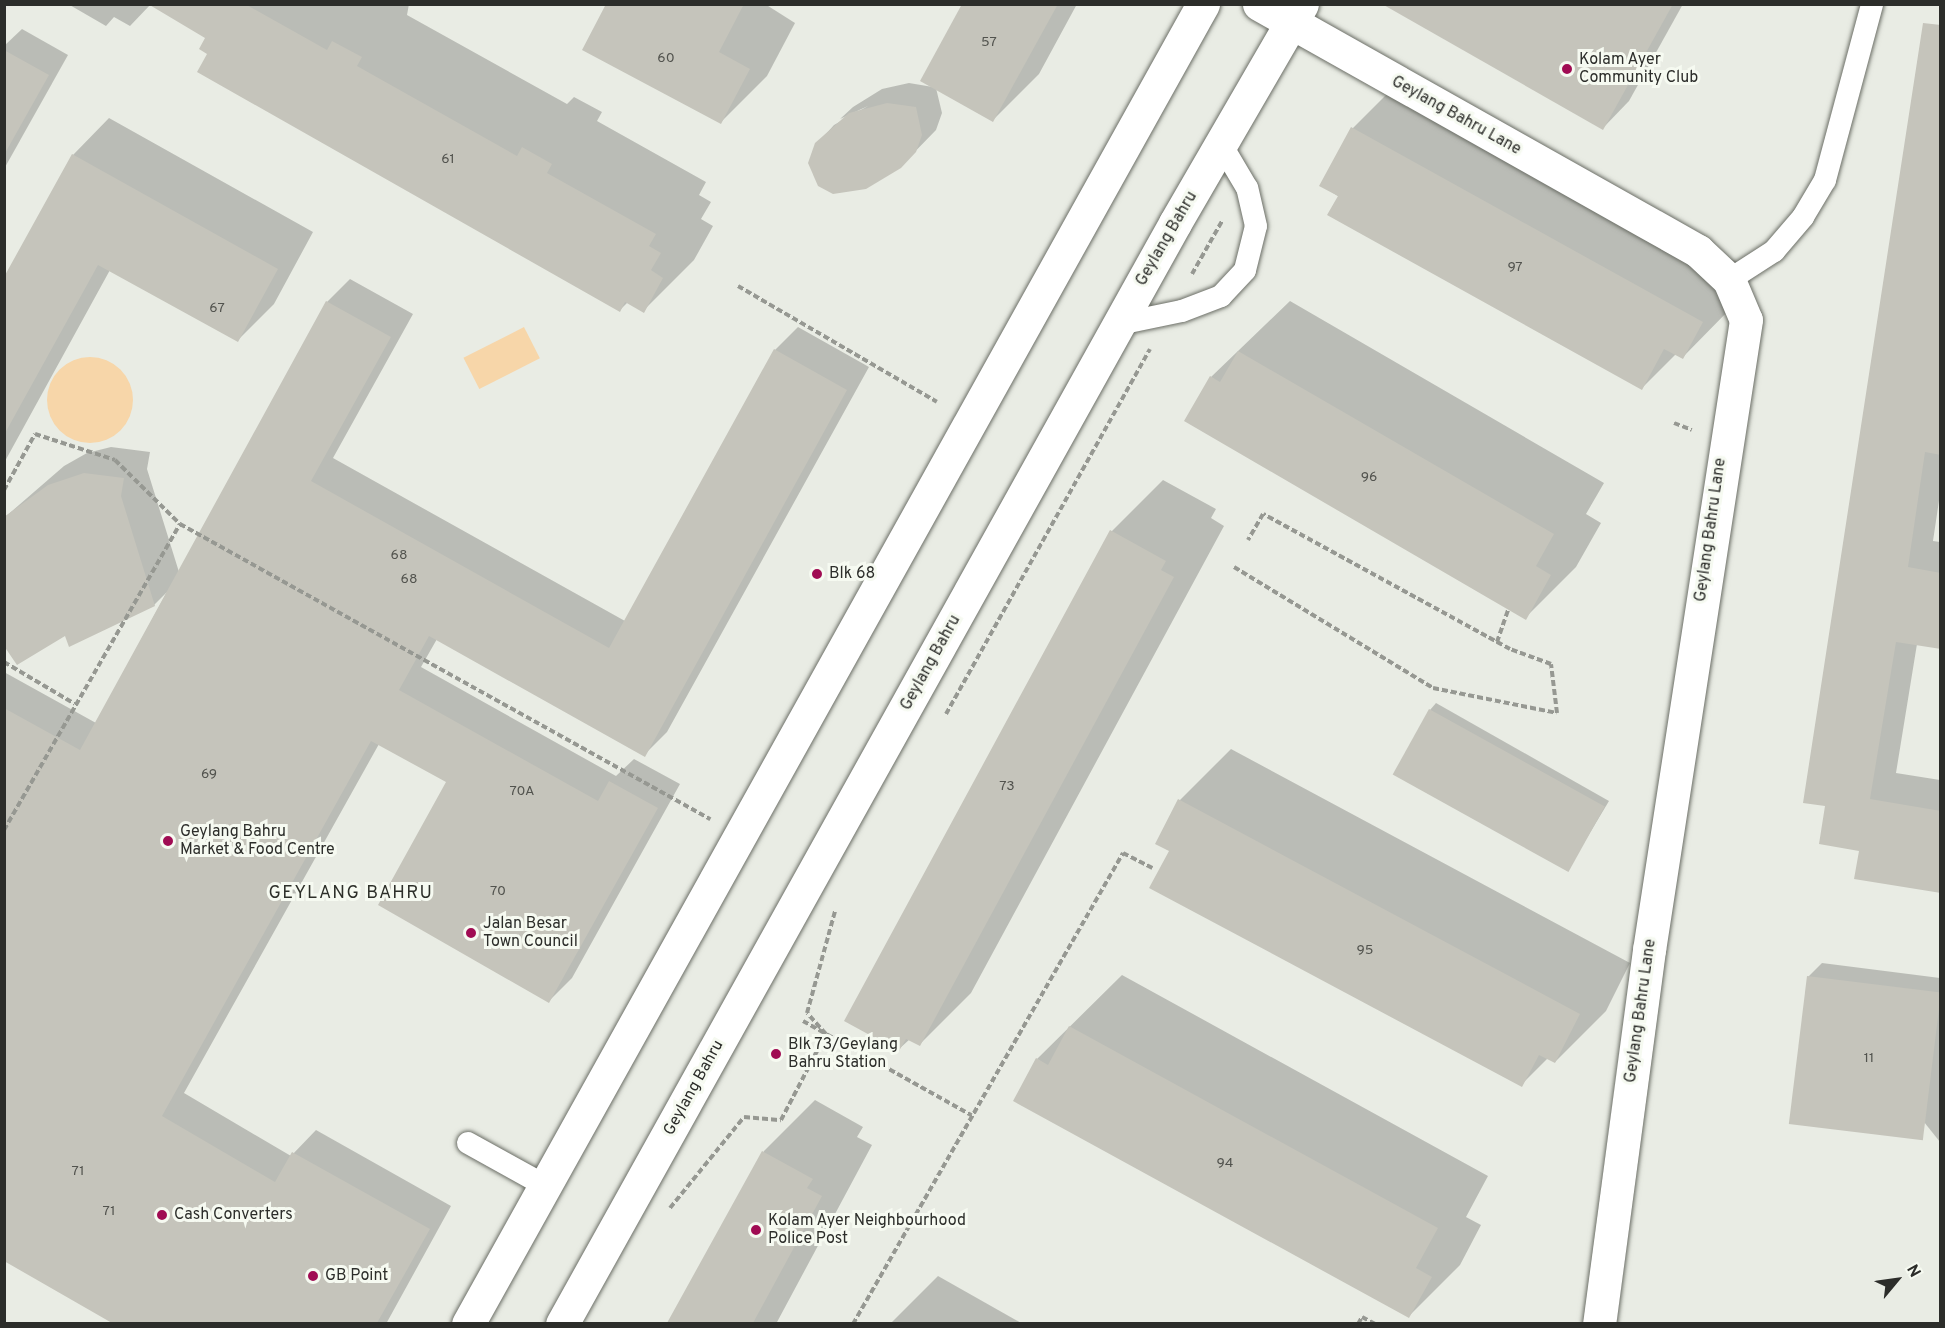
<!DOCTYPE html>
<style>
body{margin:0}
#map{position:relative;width:1945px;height:1328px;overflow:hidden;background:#e9ece4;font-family:Overpass,sans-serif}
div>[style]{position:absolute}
.green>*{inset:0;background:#f7d6a9;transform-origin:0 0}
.round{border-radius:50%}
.shadow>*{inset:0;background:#0003}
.building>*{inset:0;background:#c5c4bb;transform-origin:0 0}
.path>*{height:4px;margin-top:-2px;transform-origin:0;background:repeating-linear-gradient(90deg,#969892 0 6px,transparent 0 9px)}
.roads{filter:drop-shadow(0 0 2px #6b6e66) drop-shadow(0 0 2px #6b6e66)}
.service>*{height:22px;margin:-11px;padding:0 11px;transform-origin:11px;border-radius:11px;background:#fff}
.minor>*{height:33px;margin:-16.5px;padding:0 16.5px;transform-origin:16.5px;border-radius:16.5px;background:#fff}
.secondary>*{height:33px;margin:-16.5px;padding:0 16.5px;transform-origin:16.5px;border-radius:16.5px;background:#fff}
.dots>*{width:16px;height:16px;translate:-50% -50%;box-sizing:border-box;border:3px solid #f6faf1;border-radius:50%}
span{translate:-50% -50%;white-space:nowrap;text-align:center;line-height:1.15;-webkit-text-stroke:6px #f6faf1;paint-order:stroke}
.number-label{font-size:14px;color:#52534e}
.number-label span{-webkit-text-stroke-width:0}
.poi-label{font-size:16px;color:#2c2d2a}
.left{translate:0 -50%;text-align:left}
.street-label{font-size:16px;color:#2c2d2a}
.neighbourhood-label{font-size:18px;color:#2d2f29;letter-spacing:1.5px}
.frame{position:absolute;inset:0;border:6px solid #2c2d2a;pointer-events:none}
.north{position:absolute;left:1867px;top:1250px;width:60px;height:60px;-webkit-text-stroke:4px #f6faf1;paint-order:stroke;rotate:61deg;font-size:16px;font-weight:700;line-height:24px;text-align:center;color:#2c2d2a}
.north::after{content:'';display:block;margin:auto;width:21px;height:27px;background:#2c2d2a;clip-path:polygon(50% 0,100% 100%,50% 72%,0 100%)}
</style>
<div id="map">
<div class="green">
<div style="left:524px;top:327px;width:35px;height:68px;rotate:63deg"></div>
<div class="round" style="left:47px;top:357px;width:86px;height:86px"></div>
</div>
<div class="shadow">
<div style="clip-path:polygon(68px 4px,151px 4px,130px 26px,114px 17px,106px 26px)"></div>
<div style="clip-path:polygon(203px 4px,409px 4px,407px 15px,567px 104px,574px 97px,602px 112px,597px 121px,706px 182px,699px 195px,711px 202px,701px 219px,713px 226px,694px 260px,643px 311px,628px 302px,620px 310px,209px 53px)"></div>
<div style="clip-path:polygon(608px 4px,765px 4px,795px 23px,767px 76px,721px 122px)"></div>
<div style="clip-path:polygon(963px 4px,1077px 4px,1039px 74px,993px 120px,936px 88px,942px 113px,936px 130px,900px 167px,817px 144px,834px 125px,868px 106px,840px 119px,853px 107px,882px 89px,909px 83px,933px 87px)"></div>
<div style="clip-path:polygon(1394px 4px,1683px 4px,1629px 101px,1603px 128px)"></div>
<div style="clip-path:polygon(1940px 28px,1940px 494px,1933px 541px,1940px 542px,1940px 647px,1917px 644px,1896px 773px,1940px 780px,1940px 891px,1860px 849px)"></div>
<div style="clip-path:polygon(22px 29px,68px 55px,4px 169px,4px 46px)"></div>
<div style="clip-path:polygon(1404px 77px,1753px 271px,1733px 306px,1682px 358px,1676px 354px,1642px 388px,1322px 186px,1353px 128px)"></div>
<div style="clip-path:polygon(109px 118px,313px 232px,274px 304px,238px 340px,110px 270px,4px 463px,4px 280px,73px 155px)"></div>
<div style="clip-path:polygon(350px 279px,413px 314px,333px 458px,625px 621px,775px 350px,798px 327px,869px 367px,667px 732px,644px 755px,437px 639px,421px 667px,616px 776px,634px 759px,680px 784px,572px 978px,549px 1001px,448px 782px,379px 744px,184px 1093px,291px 1156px,316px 1130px,451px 1206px,386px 1324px,119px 1324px,4px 1258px,4px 672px,96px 723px,167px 592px,154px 605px,4px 518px,64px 466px,87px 453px,111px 447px,150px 452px,147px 469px,179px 572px,327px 302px)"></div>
<div style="clip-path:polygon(1290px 301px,1604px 483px,1586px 514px,1601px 523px,1576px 567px,1525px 618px,1211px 377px)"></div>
<div style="clip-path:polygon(1163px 480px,1216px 509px,1211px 518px,1224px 526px,971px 993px,920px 1044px,910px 1039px,899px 1049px,1112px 531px)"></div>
<div style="clip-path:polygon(1436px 703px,1609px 801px,1567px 871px,1430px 710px)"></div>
<div style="clip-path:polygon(1231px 749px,1630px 963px,1606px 1011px,1555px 1062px,1548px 1058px,1521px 1085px,1171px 851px,1180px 800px)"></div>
<div style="clip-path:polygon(1822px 963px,1940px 978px,1940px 1142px,1808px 977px)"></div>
<div style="clip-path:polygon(1122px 975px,1488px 1176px,1466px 1217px,1481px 1225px,1460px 1265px,1409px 1316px,1037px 1059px)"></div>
<div style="clip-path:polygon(815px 1100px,863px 1127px,857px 1137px,872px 1145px,776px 1324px,669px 1324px,764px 1151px)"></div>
<div style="clip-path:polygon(938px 1276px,1023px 1324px,890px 1324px)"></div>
</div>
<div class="building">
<div style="clip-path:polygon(148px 4px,245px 4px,327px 50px,332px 41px,362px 57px,357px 66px,517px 156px,522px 147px,552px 164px,547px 173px,656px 234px,649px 246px,661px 253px,651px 270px,663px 278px,644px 313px,625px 302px,620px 312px,197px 72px,207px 54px,199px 49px,205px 38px)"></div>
<div style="clip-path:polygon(606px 4px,744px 4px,719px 52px,750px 69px,721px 124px,582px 50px)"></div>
<div style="clip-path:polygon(962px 4px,1058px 4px,993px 122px,920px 81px)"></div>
<div style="clip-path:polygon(1382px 4px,1673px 4px,1603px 130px)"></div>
<div style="clip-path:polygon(1923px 23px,1941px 25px,1941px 455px,1925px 452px,1908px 567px,1941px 573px,1941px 649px,1896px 642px,1870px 799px,1941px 811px,1941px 893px,1854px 879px,1859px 851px,1819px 844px,1825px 806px,1803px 803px)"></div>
<div style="clip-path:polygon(4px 50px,49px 75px,4px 155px)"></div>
<div style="clip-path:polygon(887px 103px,916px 107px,922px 135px,916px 152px,901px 168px,866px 189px,833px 194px,818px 186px,808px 163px,815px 143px,849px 113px)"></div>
<div style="clip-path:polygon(1351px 127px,1703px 322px,1683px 359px,1664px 349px,1642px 390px,1327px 215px,1338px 196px,1319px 186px)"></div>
<div style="clip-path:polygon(72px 154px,278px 269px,238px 342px,98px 265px,4px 435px,4px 277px)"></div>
<div style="clip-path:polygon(326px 301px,391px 337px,311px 481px,609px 648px,774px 349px,847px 390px,645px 757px,429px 636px,399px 690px,598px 801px,609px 781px,658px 808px,549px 1003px,378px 905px,446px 782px,371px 741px,162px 1116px,275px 1182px,292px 1152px,430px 1229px,377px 1323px,112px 1323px,4px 1261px,4px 708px,80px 750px)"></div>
<div style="clip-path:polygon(1238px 351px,1554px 534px,1536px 566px,1551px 575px,1526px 620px,1184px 421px,1210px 376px,1220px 382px)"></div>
<div style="clip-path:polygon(84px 473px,124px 478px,121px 496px,155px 606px,69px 647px,65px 636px,17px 665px,4px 646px,4px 517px,48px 485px)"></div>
<div style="clip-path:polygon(1110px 530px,1166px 561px,1161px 570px,1174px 577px,920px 1046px,906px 1039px,899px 1051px,844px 1021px)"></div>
<div style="left:1429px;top:709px;width:201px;height:75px;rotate:29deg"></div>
<div style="clip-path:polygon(1178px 799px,1580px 1014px,1555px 1063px,1539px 1055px,1522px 1087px,1149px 888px,1169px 851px,1155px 844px)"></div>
<div style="left:1807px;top:976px;width:135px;height:149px;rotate:7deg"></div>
<div style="clip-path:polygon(1069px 1026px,1438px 1228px,1416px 1268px,1432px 1277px,1409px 1318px,1013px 1101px,1036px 1058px,1048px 1065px)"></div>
<div style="clip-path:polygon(762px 1151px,813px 1179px,807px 1188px,822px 1196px,753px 1323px,667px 1323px)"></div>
</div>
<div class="path">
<div style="left:1192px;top:274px;width:61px;rotate:-60.5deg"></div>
<div style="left:738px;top:286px;width:230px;rotate:30.2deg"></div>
<div style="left:1674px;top:423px;width:19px;rotate:21deg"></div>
<div style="left:4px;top:490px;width:64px;rotate:-61deg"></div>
<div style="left:35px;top:434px;width:84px;rotate:18deg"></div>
<div style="left:115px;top:460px;width:91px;rotate:44.6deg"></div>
<div style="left:180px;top:524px;width:607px;rotate:29.1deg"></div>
<div style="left:1234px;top:567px;width:233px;rotate:31.3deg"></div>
<div style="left:1433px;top:688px;width:126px;rotate:11.4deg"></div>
<div style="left:1557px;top:713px;width:49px;rotate:-97deg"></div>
<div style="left:1551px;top:664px;width:44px;rotate:-159.9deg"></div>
<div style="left:1510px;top:649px;width:281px;rotate:-151.3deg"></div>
<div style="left:1263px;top:514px;width:30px;rotate:120deg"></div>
<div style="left:1497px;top:642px;width:34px;rotate:-71deg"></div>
<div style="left:4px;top:662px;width:82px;rotate:30.6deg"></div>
<div style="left:946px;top:714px;width:418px;rotate:-60.8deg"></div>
<div style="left:4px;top:830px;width:353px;rotate:-60.1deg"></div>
<div style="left:803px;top:1021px;width:193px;rotate:29.2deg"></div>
<div style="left:670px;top:1208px;width:117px;rotate:-50.9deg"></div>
<div style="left:744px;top:1117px;width:37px;rotate:5deg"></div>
<div style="left:781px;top:1120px;width:97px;rotate:-62.4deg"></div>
<div style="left:826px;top:1034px;width:28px;rotate:-132deg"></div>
<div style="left:807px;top:1013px;width:106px;rotate:-74.6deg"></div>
<div style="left:853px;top:1324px;width:543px;rotate:-60.18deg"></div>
<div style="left:1123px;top:853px;width:33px;rotate:27deg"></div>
<div style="left:1358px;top:1324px;width:8px;rotate:-60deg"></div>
<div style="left:1362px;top:1317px;width:15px;rotate:28deg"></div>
</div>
<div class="roads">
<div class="service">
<div style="left:1729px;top:280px;width:54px;rotate:-32.8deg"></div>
<div style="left:1774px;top:251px;width:45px;rotate:-49.5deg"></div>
<div style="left:1803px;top:217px;width:43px;rotate:-59.3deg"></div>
<div style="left:1825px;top:180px;width:182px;rotate:-75deg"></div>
<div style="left:1119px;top:324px;width:64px;rotate:-11.7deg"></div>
<div style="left:1182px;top:311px;width:42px;rotate:-21deg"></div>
<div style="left:1221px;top:296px;width:35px;rotate:-47deg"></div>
<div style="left:1245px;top:270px;width:45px;rotate:-76deg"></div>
<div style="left:1256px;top:226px;width:39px;rotate:-103deg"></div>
<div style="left:1247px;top:188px;width:51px;rotate:-120.6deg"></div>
<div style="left:468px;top:1143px;width:85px;rotate:29deg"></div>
</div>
<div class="minor">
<div style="left:1259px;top:4px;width:504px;rotate:29.36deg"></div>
<div style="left:1698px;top:251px;width:42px;rotate:43.1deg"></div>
<div style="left:1729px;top:280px;width:43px;rotate:67deg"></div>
<div style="left:1746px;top:320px;width:637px;rotate:98.75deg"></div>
<div style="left:1649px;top:950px;width:377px;rotate:97.6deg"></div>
</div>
<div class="secondary">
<div style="left:468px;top:1324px;width:1511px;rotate:-60.89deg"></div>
<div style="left:562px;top:1324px;width:1260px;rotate:-60.89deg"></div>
<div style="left:1175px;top:223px;width:253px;rotate:-59.9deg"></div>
</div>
</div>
<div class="dots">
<div style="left:1567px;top:69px;background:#a00c53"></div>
<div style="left:817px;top:574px;background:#a00c53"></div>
<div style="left:168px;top:841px;background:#a00c53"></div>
<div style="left:471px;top:933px;background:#a00c53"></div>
<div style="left:776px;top:1054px;background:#a00c53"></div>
<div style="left:162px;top:1215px;background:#a00c53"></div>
<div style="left:756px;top:1230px;background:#a00c53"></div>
<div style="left:313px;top:1276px;background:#a00c53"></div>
</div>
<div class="number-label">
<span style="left:989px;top:43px">57</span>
<span style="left:666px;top:59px">60</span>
<span style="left:448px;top:160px">61</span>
<span style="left:1515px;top:268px">97</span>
<span style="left:217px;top:309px">67</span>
<span style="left:1369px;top:478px">96</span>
<span style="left:399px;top:556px">68</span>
<span style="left:409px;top:580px">68</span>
<span style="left:209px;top:775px">69</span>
<span style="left:1007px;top:787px">73</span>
<span style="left:522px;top:792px">70A</span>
<span style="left:498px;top:892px">70</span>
<span style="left:1365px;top:951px">95</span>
<span style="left:1869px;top:1059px">11</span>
<span style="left:1225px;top:1164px">94</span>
<span style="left:78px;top:1172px">71</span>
<span style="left:109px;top:1212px">71</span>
</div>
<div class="poi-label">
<span class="left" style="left:1579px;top:69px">Kolam Ayer<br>Community Club</span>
<span class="left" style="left:829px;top:574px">Blk 68</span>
<span class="left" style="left:180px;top:841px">Geylang Bahru<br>Market &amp; Food Centre</span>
<span class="left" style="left:483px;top:933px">Jalan Besar<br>Town Council</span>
<span class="left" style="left:788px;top:1054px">Blk 73/Geylang<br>Bahru Station</span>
<span class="left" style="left:174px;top:1215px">Cash Converters</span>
<span class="left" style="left:768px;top:1230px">Kolam Ayer Neighbourhood<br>Police Post</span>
<span class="left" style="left:325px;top:1276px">GB Point</span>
</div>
<div class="street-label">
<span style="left:1456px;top:116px;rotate:29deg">Geylang Bahru Lane</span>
<span style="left:1167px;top:239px;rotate:-60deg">Geylang Bahru</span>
<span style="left:1711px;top:530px;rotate:-82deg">Geylang Bahru Lane</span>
<span style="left:931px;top:663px;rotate:-61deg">Geylang Bahru</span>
<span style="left:1641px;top:1011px;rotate:-82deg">Geylang Bahru Lane</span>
<span style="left:694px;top:1088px;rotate:-61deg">Geylang Bahru</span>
</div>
<div class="neighbourhood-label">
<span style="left:351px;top:894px">GEYLANG BAHRU</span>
</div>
<div class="frame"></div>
<div class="north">N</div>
</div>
